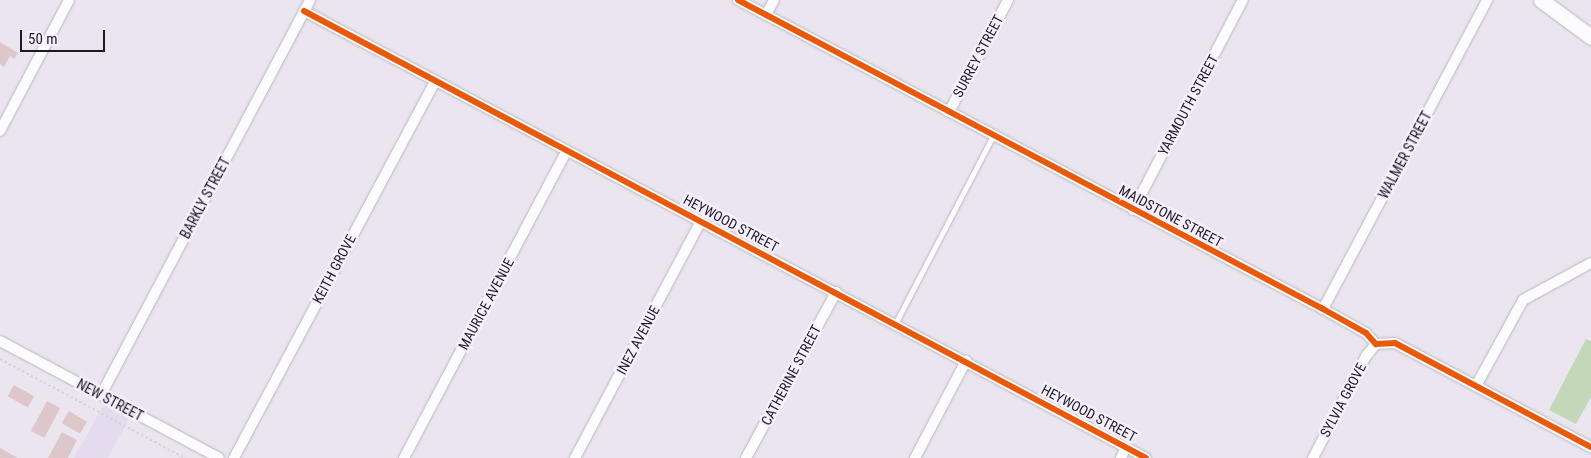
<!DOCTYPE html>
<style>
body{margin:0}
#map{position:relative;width:1591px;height:458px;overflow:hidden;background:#eae5ef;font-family:"Roboto Condensed",sans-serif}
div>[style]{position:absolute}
.built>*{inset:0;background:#e4dcee}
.green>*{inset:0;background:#c4d7b9}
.building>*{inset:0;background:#ddc7cb;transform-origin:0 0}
.path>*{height:2px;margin-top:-1px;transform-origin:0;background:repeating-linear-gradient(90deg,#d6d6d8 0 2.5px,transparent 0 5px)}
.roads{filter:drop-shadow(0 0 1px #bab7be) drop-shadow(0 0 1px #bab7be)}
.service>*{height:5px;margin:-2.5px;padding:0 2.5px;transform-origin:2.5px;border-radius:2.5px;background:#fcfbfd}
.minor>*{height:10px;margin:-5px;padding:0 5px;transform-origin:5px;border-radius:5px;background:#fcfbfd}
.primary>*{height:15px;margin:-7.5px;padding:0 7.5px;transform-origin:7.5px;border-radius:7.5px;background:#fcfbfd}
.cycleway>*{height:6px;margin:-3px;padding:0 3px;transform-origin:3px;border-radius:3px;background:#e8590c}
span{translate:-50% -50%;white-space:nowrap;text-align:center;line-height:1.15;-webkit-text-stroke:5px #f6effe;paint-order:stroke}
.street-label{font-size:14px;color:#1c1920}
.scale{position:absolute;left:20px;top:30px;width:85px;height:22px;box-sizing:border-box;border:2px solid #1c1920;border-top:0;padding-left:6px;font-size:15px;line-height:18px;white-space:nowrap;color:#1c1920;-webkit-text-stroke:4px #f6effe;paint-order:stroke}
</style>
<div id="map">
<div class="built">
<div style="clip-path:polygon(104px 404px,129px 418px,108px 458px,74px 458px)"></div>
</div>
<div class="green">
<div style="clip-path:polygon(1586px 339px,1591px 341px,1591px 397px,1576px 424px,1549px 410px)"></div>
</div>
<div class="building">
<div style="clip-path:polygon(0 42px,18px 53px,14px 59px,10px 56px,4px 67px,0 64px)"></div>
<div style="left:14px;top:385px;width:23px;height:13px;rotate:29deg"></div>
<div style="left:47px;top:401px;width:15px;height:34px;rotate:28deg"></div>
<div style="left:69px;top:411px;width:21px;height:14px;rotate:31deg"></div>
<div style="clip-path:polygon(62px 432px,77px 440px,68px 458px,48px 458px)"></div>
<div style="clip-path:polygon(0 448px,18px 458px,0 458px)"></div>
</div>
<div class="path">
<div style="left:0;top:359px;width:210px;rotate:28.2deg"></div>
</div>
<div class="roads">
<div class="service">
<div style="left:895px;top:324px;width:212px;rotate:-62.5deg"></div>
</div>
<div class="minor">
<div style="left:738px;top:0;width:662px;rotate:27.84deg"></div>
<div style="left:1323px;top:309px;width:49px;rotate:29.2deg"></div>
<div style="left:1366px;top:333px;width:15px;rotate:48deg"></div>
<div style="left:1376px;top:344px;width:19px;rotate:-3deg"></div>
<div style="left:1395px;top:343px;width:222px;rotate:28deg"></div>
<div style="left:304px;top:11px;width:953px;rotate:27.96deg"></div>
<div style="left:766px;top:15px;width:17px;rotate:-62deg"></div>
<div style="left:949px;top:112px;width:127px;rotate:-62.2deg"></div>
<div style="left:0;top:131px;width:148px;rotate:-62.2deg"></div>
<div style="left:1133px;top:210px;width:237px;rotate:-62.4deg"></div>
<div style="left:1323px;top:309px;width:350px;rotate:-62deg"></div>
<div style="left:0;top:341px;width:248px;rotate:28.1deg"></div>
<div style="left:1476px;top:386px;width:98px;rotate:-61.3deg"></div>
<div style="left:1523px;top:300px;width:77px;rotate:-28.6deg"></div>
<div style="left:101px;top:395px;width:447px;rotate:-62.1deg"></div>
<div style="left:234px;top:458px;width:427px;rotate:-61.9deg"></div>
<div style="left:404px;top:458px;width:348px;rotate:-62.1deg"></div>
<div style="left:575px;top:458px;width:268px;rotate:-62deg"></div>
<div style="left:746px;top:458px;width:189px;rotate:-61.5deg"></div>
<div style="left:915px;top:458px;width:110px;rotate:-62.3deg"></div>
<div style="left:1121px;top:458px;width:12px;rotate:-66deg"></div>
<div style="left:1313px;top:458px;width:115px;rotate:-62.5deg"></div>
<div style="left:1366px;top:356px;width:16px;rotate:-50deg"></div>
</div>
<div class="primary">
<div style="left:1541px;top:0;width:62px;rotate:36.5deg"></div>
</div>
</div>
<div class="cycleway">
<div style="left:738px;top:0;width:662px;rotate:27.84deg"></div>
<div style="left:1323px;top:309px;width:49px;rotate:29.2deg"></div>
<div style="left:1366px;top:333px;width:15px;rotate:48deg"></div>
<div style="left:1376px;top:344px;width:19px;rotate:-3deg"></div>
<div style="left:1395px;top:343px;width:222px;rotate:28deg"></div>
<div style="left:304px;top:11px;width:953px;rotate:27.96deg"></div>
</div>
<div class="street-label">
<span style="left:978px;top:56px;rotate:-62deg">SURREY STREET</span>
<span style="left:1188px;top:105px;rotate:-62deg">YARMOUTH STREET</span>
<span style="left:1405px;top:155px;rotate:-62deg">WALMER STREET</span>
<span style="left:205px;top:198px;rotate:-62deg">BARKLY STREET</span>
<span style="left:1171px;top:216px;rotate:28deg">MAIDSTONE STREET</span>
<span style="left:731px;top:223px;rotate:28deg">HEYWOOD STREET</span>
<span style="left:334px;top:269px;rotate:-62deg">KEITH GROVE</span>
<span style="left:486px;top:304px;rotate:-62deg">MAURICE AVENUE</span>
<span style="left:638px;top:340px;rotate:-62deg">INEZ AVENUE</span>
<span style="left:791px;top:375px;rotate:-62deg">CATHERINE STREET</span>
<span style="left:110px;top:400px;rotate:28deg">NEW STREET</span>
<span style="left:1343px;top:400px;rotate:-62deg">SYLVIA GROVE</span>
<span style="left:1089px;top:413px;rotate:28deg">HEYWOOD STREET</span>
</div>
<div class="scale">50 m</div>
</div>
